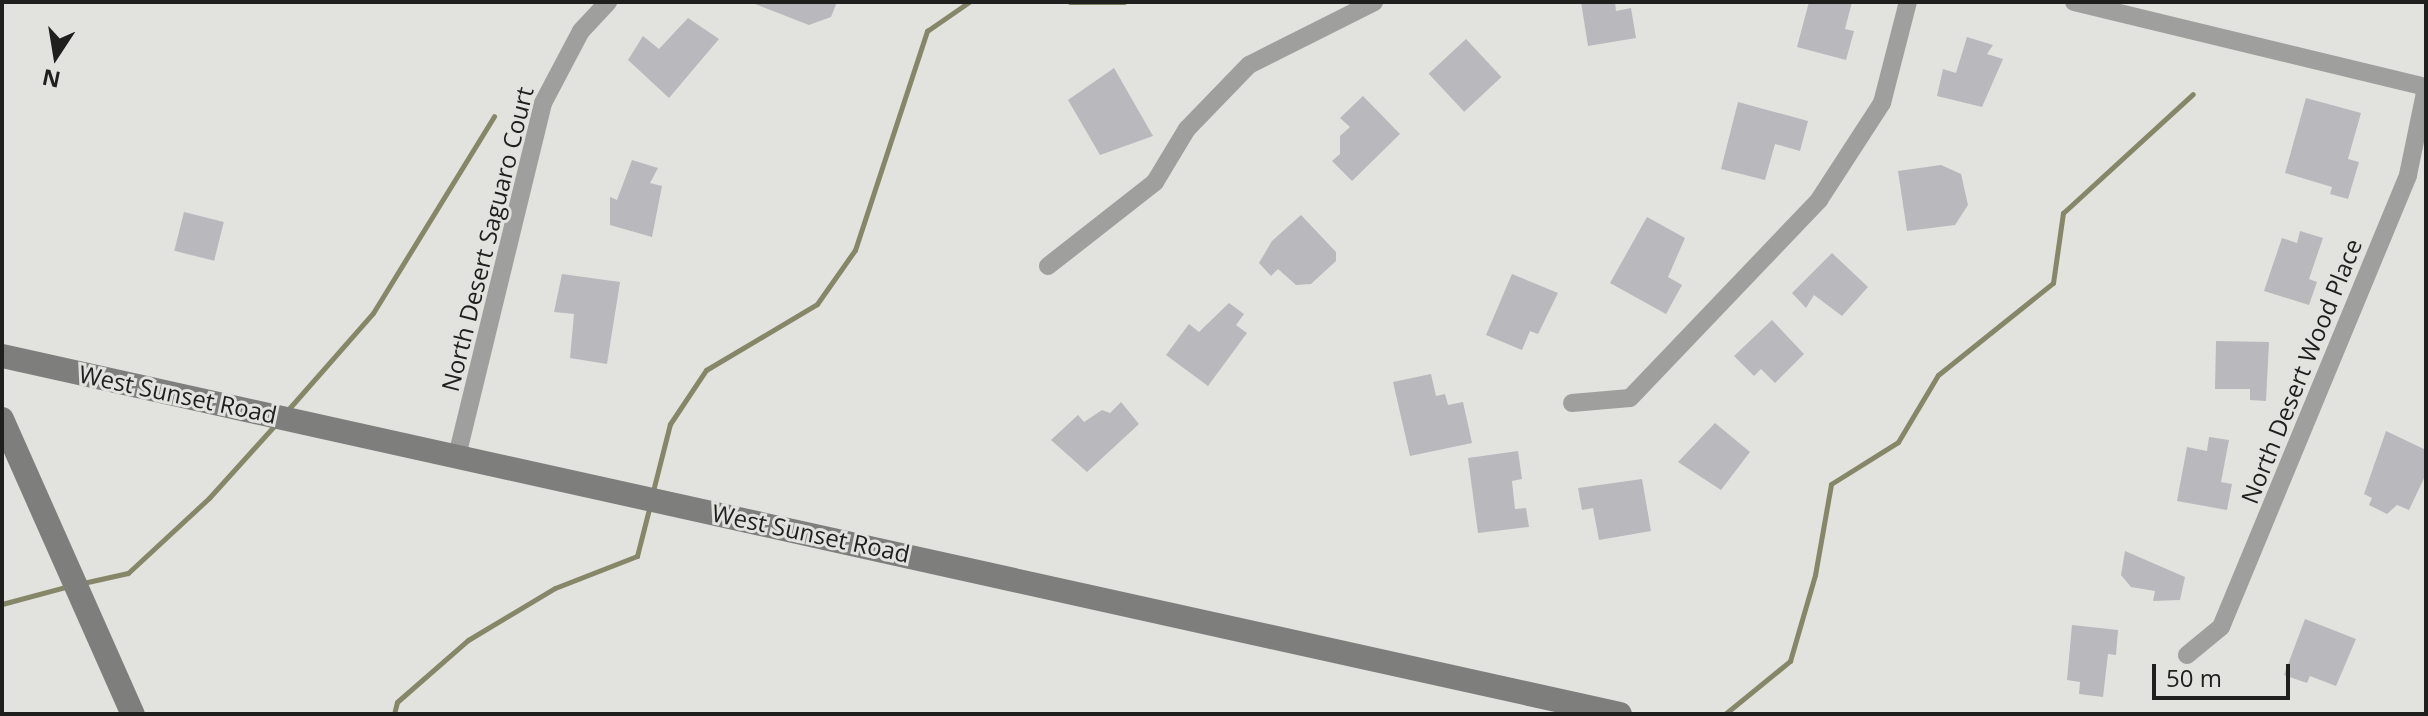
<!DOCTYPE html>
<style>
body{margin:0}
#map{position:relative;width:2428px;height:716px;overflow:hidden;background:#e2e2de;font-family:"Open Sans",sans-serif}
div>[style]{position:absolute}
.stream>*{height:5px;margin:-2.5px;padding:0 2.5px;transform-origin:2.5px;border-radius:2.5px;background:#868768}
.building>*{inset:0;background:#b9b9bd;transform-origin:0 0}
.street>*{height:18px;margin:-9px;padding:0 9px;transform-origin:9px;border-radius:9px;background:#9f9f9d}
.secondary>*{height:24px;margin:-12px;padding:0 12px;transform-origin:12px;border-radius:12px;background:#7e7e7c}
span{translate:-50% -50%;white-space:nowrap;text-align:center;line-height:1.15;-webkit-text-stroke:6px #e2e2de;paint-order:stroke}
.street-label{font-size:24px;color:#1f1f1e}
.frame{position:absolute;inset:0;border:4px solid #1f1f1e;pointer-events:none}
.north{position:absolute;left:16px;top:16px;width:80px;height:80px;-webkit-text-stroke:6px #e2e2de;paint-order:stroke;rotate:192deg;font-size:22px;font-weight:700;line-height:32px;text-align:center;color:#1f1f1e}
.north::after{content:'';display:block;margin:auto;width:28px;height:36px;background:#1f1f1e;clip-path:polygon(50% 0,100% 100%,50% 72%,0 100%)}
.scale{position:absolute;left:2152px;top:664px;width:138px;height:36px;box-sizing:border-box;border:4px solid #1f1f1e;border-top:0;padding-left:10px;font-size:24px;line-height:28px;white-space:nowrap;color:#1f1f1e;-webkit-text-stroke:6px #e2e2de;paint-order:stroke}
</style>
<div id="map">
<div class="stream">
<div style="left:1070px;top:2px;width:54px"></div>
<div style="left:286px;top:412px;width:132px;rotate:-48.7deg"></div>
<div style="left:373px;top:313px;width:231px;rotate:-58.4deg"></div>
<div style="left:653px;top:491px;width:69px;rotate:-75.8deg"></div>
<div style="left:670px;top:424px;width:65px;rotate:-56.3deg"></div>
<div style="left:706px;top:370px;width:129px;rotate:-30.7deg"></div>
<div style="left:817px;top:304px;width:66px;rotate:-54.9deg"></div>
<div style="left:855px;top:250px;width:231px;rotate:-71.8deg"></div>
<div style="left:927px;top:31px;width:51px;rotate:-34.6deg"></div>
<div style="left:83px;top:583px;width:46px;rotate:-12.5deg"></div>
<div style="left:128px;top:573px;width:110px;rotate:-42.8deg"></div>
<div style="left:209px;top:498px;width:97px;rotate:-47.9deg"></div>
<div style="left:2px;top:604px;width:69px;rotate:-15deg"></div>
<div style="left:394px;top:714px;width:12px;rotate:-76deg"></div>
<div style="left:397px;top:702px;width:94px;rotate:-41.1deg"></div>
<div style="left:468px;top:640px;width:101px;rotate:-30.9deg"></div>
<div style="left:555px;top:588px;width:88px;rotate:-21.3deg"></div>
<div style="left:637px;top:556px;width:53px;rotate:-75.7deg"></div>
<div style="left:1725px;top:714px;width:84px;rotate:-39.2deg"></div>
<div style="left:1790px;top:661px;width:90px;rotate:-73.8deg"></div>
<div style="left:1815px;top:575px;width:92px;rotate:-80deg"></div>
<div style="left:1831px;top:484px;width:79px;rotate:-32.1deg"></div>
<div style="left:1898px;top:442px;width:78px;rotate:-59.2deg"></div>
<div style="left:1938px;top:375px;width:147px;rotate:-38.7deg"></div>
<div style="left:2053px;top:283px;width:71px;rotate:-81.9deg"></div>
<div style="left:2063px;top:213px;width:176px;rotate:-42.5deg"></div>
</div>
<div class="building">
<div style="clip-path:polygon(750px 2px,837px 2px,831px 17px,809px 25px)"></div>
<div style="clip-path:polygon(1581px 2px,1615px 2px,1616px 11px,1631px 8px,1636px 38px,1588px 46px)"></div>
<div style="clip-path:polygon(1809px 2px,1852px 2px,1845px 29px,1854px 31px,1846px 60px,1797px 47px)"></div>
<div style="clip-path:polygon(688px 18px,719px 39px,669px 98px,628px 60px,643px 36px,659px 49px)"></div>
<div style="clip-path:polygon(1967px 37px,1993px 45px,1987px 54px,2003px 59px,1982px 107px,1937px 96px,1943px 69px,1956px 73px)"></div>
<div style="left:1466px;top:39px;width:52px;height:51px;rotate:47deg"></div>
<div style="clip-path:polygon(1114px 68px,1153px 136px,1100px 155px,1068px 100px)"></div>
<div style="clip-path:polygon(1363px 96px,1400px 134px,1352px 181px,1332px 161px,1340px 154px,1340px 136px,1350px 127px,1340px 118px)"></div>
<div style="clip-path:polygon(2306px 98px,2361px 113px,2348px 159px,2359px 162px,2348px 199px,2330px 194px,2332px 187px,2285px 173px)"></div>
<div style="clip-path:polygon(1738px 102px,1808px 121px,1800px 151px,1775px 144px,1765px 180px,1721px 169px)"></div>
<div style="clip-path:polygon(632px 160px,658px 168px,650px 183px,662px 186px,652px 237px,610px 225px,610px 197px,617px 200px)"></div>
<div style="clip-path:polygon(1941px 165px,1961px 174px,1968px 205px,1955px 225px,1907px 231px,1898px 171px)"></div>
<div style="left:184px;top:212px;width:41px;height:40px;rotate:14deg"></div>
<div style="clip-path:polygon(1301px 215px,1336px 252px,1336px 261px,1311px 284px,1296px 285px,1278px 269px,1271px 276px,1259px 263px,1272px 241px)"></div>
<div style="clip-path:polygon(1647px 217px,1685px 238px,1668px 277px,1682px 285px,1666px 314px,1610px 283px)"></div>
<div style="clip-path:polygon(2300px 231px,2323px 238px,2309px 279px,2317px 282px,2309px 305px,2264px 291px,2282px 238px,2297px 243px)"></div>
<div style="clip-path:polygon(1832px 253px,1868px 287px,1842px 316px,1814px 295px,1806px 308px,1792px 293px)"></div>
<div style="clip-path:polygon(562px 274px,620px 282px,607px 364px,570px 358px,574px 314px,554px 312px)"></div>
<div style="clip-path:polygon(1512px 274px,1558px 293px,1538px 334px,1530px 331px,1522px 350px,1486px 335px)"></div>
<div style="clip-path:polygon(1229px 303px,1244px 314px,1236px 325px,1247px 333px,1208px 386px,1166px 355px,1189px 324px,1199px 332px)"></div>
<div style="clip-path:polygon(1772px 320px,1804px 354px,1775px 383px,1761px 369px,1754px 376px,1734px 356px)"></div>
<div style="clip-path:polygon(2216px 341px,2269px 342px,2266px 401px,2250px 400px,2250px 389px,2215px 389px)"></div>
<div style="clip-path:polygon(1431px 374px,1436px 396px,1445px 394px,1448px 405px,1463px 402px,1472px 443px,1410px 456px,1393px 382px)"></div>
<div style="clip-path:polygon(1121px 402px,1139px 424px,1087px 472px,1051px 440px,1078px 415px,1084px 422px,1102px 410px,1110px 413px)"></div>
<div style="clip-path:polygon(1715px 423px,1750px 452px,1721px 490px,1678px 462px)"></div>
<div style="clip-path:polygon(2386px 431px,2426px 450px,2426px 474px,2409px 510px,2397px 505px,2387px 514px,2369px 505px,2372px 498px,2364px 494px)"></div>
<div style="clip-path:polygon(2209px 437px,2229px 440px,2221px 482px,2232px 484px,2227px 510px,2177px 501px,2187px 447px,2207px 451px)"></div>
<div style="clip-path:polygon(1518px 451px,1522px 479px,1512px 481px,1515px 509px,1526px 508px,1529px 527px,1478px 533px,1468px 458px)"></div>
<div style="clip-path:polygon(1642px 479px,1651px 531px,1599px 540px,1593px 508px,1582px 510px,1578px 488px)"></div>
<div style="clip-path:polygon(2125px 551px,2185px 577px,2180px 600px,2153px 601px,2155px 591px,2131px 587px,2121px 575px)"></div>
<div style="clip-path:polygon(2305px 619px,2356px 639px,2336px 686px,2310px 676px,2307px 683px,2284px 675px)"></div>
<div style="clip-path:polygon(2072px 625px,2118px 630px,2116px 655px,2108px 654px,2103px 697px,2079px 694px,2080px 682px,2067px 680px)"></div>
</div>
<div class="street">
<div style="left:2074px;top:2px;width:362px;rotate:13.6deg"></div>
<div style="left:1048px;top:266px;width:136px;rotate:-38.1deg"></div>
<div style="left:1155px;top:182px;width:62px;rotate:-58.9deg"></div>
<div style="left:1187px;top:129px;width:89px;rotate:-45.9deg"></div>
<div style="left:1249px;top:65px;width:140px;rotate:-26.7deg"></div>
<div style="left:1572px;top:403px;width:58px;rotate:-4.9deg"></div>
<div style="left:1630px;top:398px;width:274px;rotate:-46.3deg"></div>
<div style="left:1819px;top:200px;width:116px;rotate:-57deg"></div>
<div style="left:1882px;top:103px;width:104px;rotate:-75.6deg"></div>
<div style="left:457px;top:456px;width:363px;rotate:-76.3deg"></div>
<div style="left:543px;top:103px;width:81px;rotate:-62.2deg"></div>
<div style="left:581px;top:31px;width:40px;rotate:-47deg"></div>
<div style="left:2187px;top:655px;width:44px;rotate:-39.5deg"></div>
<div style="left:2221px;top:627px;width:489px;rotate:-67.5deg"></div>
<div style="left:2408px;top:175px;width:89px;rotate:-78.3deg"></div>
</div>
<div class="secondary">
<div style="left:2px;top:356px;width:1657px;rotate:12.48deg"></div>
<div style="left:2px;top:419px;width:323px;rotate:66.1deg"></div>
</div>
<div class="street-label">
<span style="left:487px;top:239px;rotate:-76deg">North Desert Saguaro Court</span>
<span style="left:2301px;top:371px;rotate:-68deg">North Desert Wood Place</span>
<span style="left:178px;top:394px;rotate:12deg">West Sunset Road</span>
<span style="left:811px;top:533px;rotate:12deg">West Sunset Road</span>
</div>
<div class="frame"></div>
<div class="north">N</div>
<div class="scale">50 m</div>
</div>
